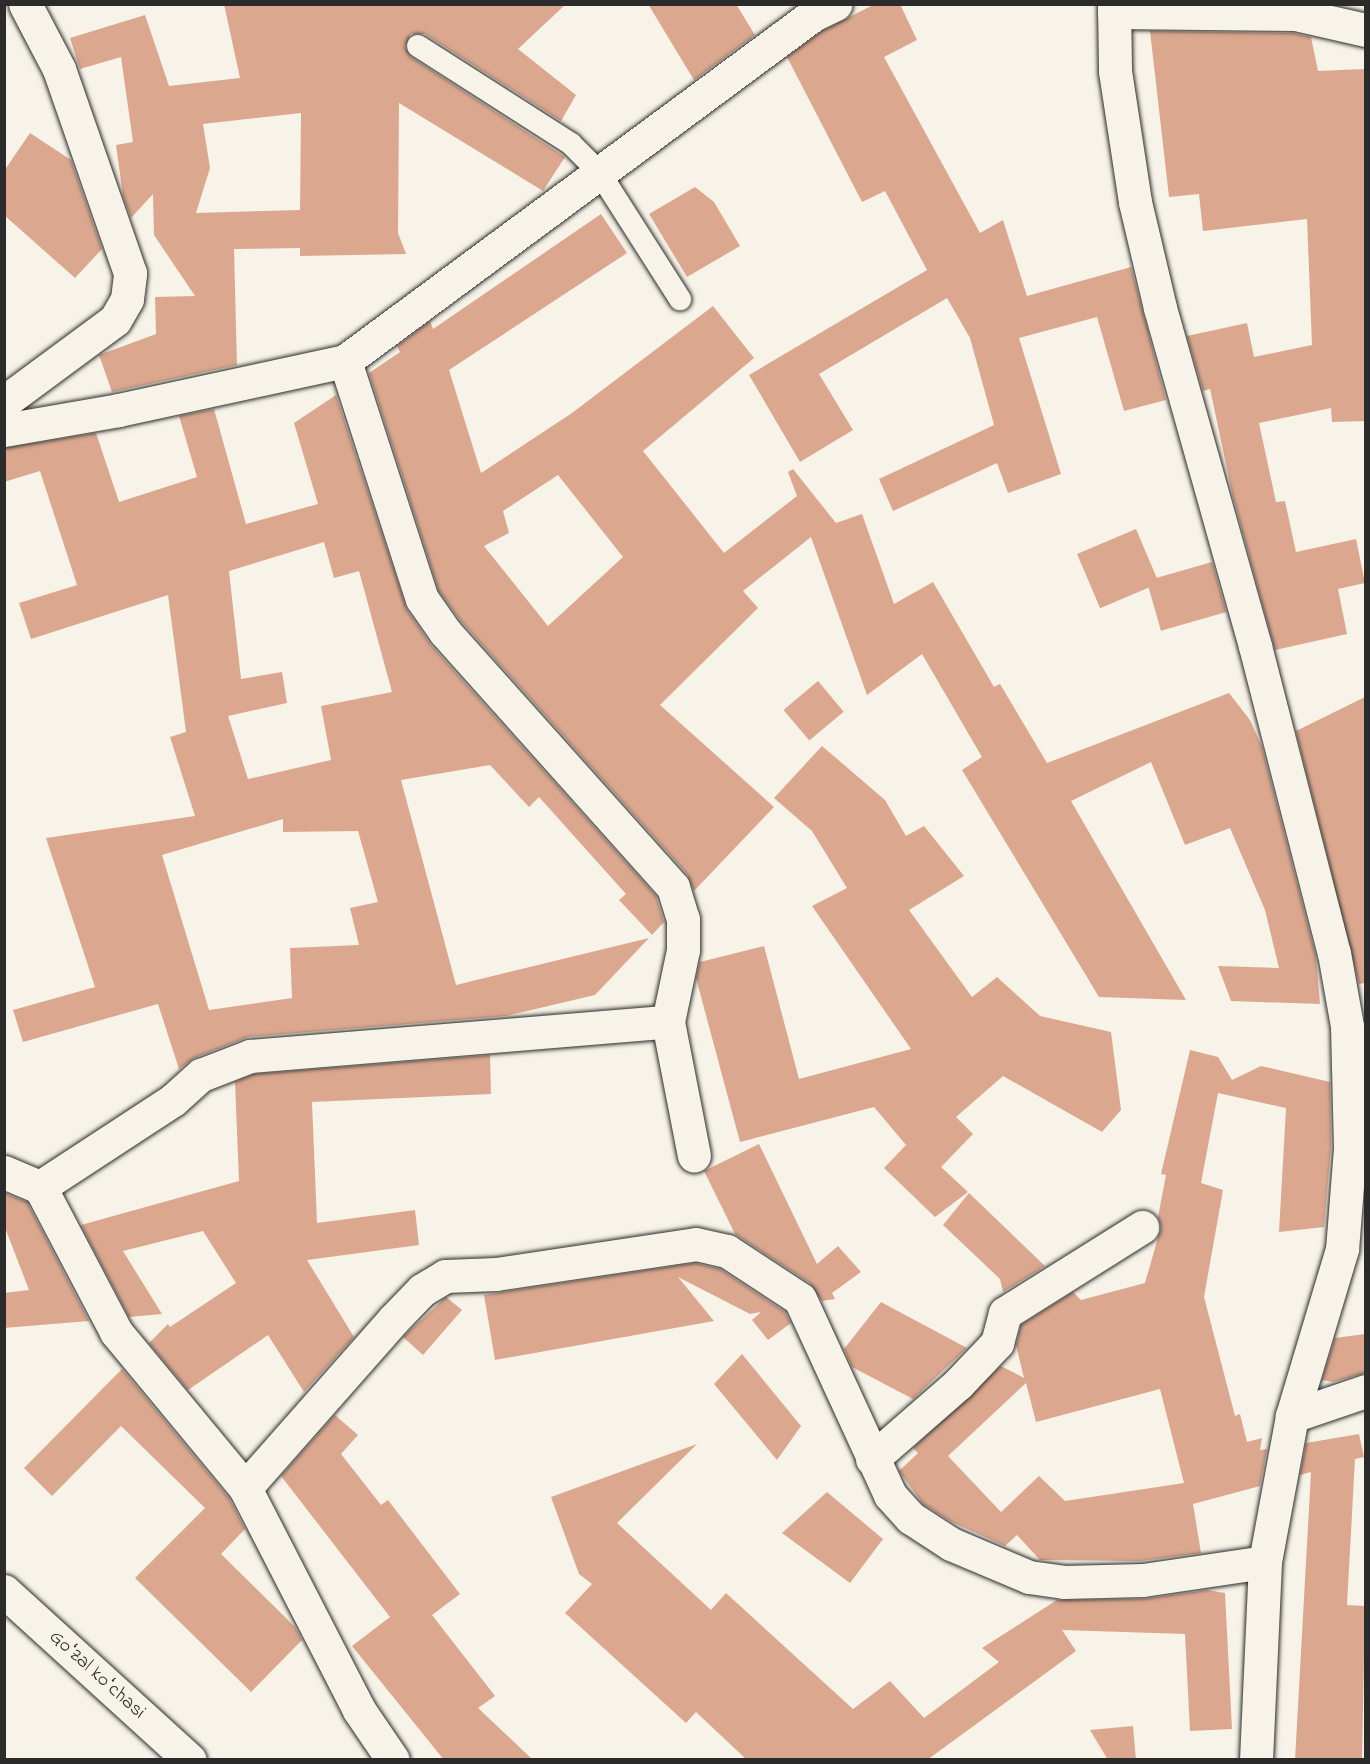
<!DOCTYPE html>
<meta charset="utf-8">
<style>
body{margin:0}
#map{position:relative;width:1370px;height:1764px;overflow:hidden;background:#f7f3e8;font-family:"Indie Flower",sans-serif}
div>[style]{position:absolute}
.building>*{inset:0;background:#dba88f;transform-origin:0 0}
.roads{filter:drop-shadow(0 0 2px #2b2b2b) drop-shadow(0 0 2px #2b2b2b)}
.service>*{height:22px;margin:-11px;padding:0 11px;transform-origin:11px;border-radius:11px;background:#f7f3e8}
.minor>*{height:33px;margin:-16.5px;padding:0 16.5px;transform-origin:16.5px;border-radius:16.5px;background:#f7f3e8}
.secondary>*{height:33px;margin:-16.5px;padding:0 16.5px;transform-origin:16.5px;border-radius:16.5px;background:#f7f3e8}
span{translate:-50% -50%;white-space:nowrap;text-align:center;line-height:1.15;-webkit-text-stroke:4.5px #f7f3e8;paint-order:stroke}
.street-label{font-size:20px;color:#2b2b2b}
.frame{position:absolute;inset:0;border:6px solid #2b2b2b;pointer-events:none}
</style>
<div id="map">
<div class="building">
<div style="clip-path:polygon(evenodd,224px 4px,566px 4px,518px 49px,576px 95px,561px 121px,425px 34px,411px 34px,405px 46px,411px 57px,565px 157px,543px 191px,399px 103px,398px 233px,406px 254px,300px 256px,300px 248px,234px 249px,237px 365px,112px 392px,99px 355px,156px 334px,155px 297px,195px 296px,154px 235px,153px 194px,131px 218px,123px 196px,116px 145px,133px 142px,121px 57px,80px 69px,70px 38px,145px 15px,169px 86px,240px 78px,224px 4px,301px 113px,300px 210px,196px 213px,210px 168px,203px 124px,301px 113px)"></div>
<div style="clip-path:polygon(648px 4px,736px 4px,755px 35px,694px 80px)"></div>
<div style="clip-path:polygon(875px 4px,900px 4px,917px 40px,884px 57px,980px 233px,1003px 220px,1027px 296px,1131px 267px,1166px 400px,1124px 411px,1097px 317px,1019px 338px,1061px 474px,1008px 493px,997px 463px,893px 511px,879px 479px,994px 425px,970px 338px,947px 298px,819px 374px,853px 430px,800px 462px,749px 375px,927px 270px,885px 191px,862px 202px,787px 57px,822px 31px)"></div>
<div style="clip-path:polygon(1150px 31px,1293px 33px,1311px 37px,1318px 71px,1365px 69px,1365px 421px,1332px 422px,1331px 408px,1259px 423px,1276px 502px,1285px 501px,1296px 552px,1356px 539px,1365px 583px,1338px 589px,1347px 634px,1275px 650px,1233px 497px,1210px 389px,1203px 391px,1187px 336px,1247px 323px,1254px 357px,1312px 345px,1307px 219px,1203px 231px,1199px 194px,1169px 197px)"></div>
<div style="clip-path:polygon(30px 133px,71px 160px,102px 249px,75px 278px,4px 215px,4px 171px)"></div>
<div style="clip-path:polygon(695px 187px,714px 202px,740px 246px,687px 277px,649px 214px)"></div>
<div style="clip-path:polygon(evenodd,601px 214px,627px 253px,449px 370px,481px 473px,572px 413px,713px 306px,754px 358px,643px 451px,724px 553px,797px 496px,788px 472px,793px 469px,836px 523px,862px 514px,894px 604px,933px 582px,994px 687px,1000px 684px,1047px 763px,1229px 693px,1250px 720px,1262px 747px,1316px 957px,1320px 1004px,1231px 1001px,1218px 966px,1279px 968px,1265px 910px,1230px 828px,1185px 845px,1151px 762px,1071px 801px,1186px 1000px,1099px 997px,962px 770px,982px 757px,922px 654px,867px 695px,811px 537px,743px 591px,758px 608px,660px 705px,774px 807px,694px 891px,687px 874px,460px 620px,439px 591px,369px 373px,400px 352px,397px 346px,430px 321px,433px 329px,601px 214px,558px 475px,623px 557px,548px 626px,484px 546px,509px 533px,503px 511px,558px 475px)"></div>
<div style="clip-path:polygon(evenodd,336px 395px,407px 610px,431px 645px,656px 896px,664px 922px,652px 935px,619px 900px,626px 894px,539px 797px,529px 807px,490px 765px,401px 780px,456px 985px,649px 938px,595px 995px,506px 1016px,248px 1037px,194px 1058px,179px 1069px,158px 1004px,23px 1042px,13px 1010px,95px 987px,46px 838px,195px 816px,170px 737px,186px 732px,168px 595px,31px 639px,19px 603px,77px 585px,40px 471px,4px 482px,4px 448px,96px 433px,119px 502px,197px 477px,179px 416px,214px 409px,246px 524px,318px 504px,294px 423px,336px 395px,324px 542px,334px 578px,359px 571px,392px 692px,321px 706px,331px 760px,248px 779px,228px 716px,287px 703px,282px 672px,241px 679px,229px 571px,324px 542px,336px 395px,283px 819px,283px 832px,358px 831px,378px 902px,350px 908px,359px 945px,290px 948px,292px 998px,209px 1010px,162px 855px,283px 819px)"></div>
<div style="left:1136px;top:529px;width:59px;height:64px;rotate:67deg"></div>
<div style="left:1212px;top:562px;width:52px;height:68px;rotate:74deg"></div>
<div style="left:818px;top:681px;width:40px;height:45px;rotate:50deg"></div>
<div style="clip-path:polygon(1365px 697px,1365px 983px,1359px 984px,1296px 731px)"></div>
<div style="clip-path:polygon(822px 746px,885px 800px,906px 836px,924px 826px,964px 876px,909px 910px,972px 997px,997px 977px,1040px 1016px,1111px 1032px,1121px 1110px,1102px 1132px,1003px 1076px,956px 1117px,973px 1134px,941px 1167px,968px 1192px,935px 1217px,884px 1168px,906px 1145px,874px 1107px,740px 1142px,696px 978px,700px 962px,764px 946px,799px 1079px,911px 1049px,812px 906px,847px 888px,812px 831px,774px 798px)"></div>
<div style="clip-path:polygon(evenodd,1190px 1050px,1218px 1057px,1232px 1080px,1261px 1066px,1330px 1082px,1331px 1147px,1324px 1227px,1279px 1232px,1286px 1108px,1218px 1093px,1201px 1183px,1223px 1190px,1204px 1297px,1235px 1416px,1240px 1414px,1247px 1442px,1262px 1438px,1260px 1450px,1267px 1449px,1260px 1486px,1193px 1504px,1201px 1553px,1141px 1561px,1040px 1560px,1017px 1535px,1005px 1546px,952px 1522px,923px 1504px,899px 1471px,918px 1453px,913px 1448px,1001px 1366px,1024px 1378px,1016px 1345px,1021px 1325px,1073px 1292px,1081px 1300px,1145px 1283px,1161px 1227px,1158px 1217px,1166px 1175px,1161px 1174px,1190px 1050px,1026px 1383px,1036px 1422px,1160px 1389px,1184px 1483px,1065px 1501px,1039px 1476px,1001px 1512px,948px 1456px,1026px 1383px)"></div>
<div style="clip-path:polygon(490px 1055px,491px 1094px,312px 1102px,317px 1223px,415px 1210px,419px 1245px,307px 1260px,354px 1337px,304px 1392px,268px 1335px,188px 1390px,149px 1343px,168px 1324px,170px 1327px,236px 1283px,203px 1231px,123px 1251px,162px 1314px,129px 1317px,81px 1225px,239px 1181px,235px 1082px,254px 1074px)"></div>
<div style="clip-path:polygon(759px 1144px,817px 1264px,838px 1246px,861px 1272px,832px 1293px,835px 1299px,822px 1301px,810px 1283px,735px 1234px,704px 1171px)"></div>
<div style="clip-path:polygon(4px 1193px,27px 1202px,89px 1321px,4px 1328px,4px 1293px,29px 1290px,4px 1225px)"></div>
<div style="clip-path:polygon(969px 1193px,1045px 1266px,1003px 1292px,1000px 1279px,943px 1225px)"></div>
<div style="clip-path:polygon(695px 1263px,720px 1269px,785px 1312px,791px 1323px,768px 1340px,752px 1320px,761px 1312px,750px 1314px,678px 1277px,714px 1321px,495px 1360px,484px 1295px)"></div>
<div style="clip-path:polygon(446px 1297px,462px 1310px,423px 1355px,403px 1337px)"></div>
<div style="clip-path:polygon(881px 1302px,967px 1348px,913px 1399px,852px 1367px,844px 1349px)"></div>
<div style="clip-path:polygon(1365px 1334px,1365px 1373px,1333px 1382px,1322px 1380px,1335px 1338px)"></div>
<div style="clip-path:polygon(742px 1354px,801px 1426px,777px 1460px,714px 1384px)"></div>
<div style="clip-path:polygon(122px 1369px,229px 1498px,245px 1529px,221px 1554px,295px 1627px,302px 1640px,251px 1692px,135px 1578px,205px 1508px,121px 1426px,52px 1496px,24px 1468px)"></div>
<div style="clip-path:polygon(335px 1415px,358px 1435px,341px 1454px,381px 1505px,388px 1500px,460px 1594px,432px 1615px,495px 1696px,478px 1708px,533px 1760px,444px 1760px,352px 1646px,390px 1617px,281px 1476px)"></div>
<div style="clip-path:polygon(1359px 1434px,1364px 1457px,1355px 1459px,1347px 1605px,1365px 1606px,1362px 1760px,1295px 1760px,1311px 1472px,1300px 1475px,1306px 1443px)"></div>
<div style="clip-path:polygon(697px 1444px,617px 1523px,711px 1610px,726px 1593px,853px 1709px,890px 1681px,924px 1718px,999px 1662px,982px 1648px,1057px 1600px,1143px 1599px,1207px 1590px,1225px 1593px,1232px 1729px,1190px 1731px,1185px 1634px,1062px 1630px,1076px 1651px,927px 1760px,747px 1760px,696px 1712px,686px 1723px,565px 1613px,592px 1584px,579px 1574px,551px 1497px)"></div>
<div style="clip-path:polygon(827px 1492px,883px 1539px,850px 1583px,782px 1533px)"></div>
<div style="clip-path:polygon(1133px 1726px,1136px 1760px,1108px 1760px,1090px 1730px)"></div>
</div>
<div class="roads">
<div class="service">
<div style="left:418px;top:46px;width:182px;rotate:32.6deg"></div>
<div style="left:571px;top:144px;width:40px;rotate:45deg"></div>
<div style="left:599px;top:172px;width:151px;rotate:57.5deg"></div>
</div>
<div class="minor">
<div style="left:1114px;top:4px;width:67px;rotate:89.1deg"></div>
<div style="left:1115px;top:71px;width:133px;rotate:81.3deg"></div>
<div style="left:1135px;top:202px;width:109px;rotate:76.7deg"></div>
<div style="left:1160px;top:308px;width:351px;rotate:74.3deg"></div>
<div style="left:1255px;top:646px;width:317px;rotate:75.6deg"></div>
<div style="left:1334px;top:953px;width:74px;rotate:79.9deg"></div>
<div style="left:1347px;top:1026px;width:122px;rotate:88.6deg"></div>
<div style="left:1350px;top:1148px;width:101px;rotate:94.5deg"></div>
<div style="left:1342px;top:1249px;width:174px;rotate:106.7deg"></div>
<div style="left:1292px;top:1416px;width:148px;rotate:100.5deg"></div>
<div style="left:1265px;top:1562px;width:198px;rotate:92.6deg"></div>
<div style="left:1114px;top:12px;width:181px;rotate:0.6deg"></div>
<div style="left:1295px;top:14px;width:73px;rotate:12.7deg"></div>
<div style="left:345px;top:361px;width:250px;rotate:72.1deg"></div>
<div style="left:422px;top:599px;width:40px;rotate:55.1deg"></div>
<div style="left:445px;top:632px;width:342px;rotate:48.2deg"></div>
<div style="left:673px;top:887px;width:34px;rotate:73deg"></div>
<div style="left:683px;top:919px;width:31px;rotate:90deg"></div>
<div style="left:683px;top:950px;width:74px;rotate:101.8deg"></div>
<div style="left:668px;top:1022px;width:136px;rotate:79deg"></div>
<div style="left:4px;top:402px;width:138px;rotate:-36.5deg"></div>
<div style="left:115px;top:320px;width:24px;rotate:-60deg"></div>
<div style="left:127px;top:299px;width:26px;rotate:-83deg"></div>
<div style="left:130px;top:273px;width:216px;rotate:-109.2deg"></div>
<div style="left:59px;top:69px;width:73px;rotate:-117.6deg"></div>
<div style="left:4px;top:430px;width:117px;rotate:-9.9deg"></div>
<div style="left:119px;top:410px;width:231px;rotate:-12.2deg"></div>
<div style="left:345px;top:361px;width:582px;rotate:-36.48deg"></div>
<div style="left:813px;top:15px;width:25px;rotate:-26deg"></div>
<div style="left:4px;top:1172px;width:39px;rotate:23deg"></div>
<div style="left:40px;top:1187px;width:164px;rotate:62.3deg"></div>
<div style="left:116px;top:1332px;width:202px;rotate:50.4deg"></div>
<div style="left:245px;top:1488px;width:250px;rotate:62.8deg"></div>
<div style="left:359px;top:1710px;width:60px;rotate:55.8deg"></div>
<div style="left:40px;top:1187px;width:159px;rotate:-33.2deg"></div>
<div style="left:173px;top:1100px;width:38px;rotate:-42deg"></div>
<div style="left:201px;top:1075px;width:53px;rotate:-21.2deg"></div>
<div style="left:250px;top:1056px;width:419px;rotate:-4.7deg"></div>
<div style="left:1292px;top:1416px;width:78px;rotate:-18.7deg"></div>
<div style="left:872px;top:1459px;width:114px;rotate:-41.1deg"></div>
<div style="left:958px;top:1384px;width:57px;rotate:-46.4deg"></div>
<div style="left:997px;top:1343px;width:31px;rotate:-75deg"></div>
<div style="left:1005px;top:1313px;width:162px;rotate:-32.1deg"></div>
<div style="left:245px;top:1488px;width:225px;rotate:-48.6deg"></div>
<div style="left:394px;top:1319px;width:40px;rotate:-46deg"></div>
<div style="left:422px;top:1290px;width:27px;rotate:-31deg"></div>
<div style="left:445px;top:1276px;width:51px;rotate:-2.2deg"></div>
<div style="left:496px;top:1274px;width:202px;rotate:-8.5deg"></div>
<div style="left:696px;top:1244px;width:32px;rotate:13deg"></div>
<div style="left:727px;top:1251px;width:87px;rotate:33.3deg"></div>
<div style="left:800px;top:1299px;width:216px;rotate:65.3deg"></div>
<div style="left:890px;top:1495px;width:31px;rotate:48deg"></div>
<div style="left:911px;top:1518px;width:48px;rotate:33deg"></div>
<div style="left:951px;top:1544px;width:85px;rotate:22.9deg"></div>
<div style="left:1029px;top:1577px;width:35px;rotate:8deg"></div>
<div style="left:1064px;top:1582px;width:79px;rotate:-1.5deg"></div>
<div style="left:1143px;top:1580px;width:123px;rotate:-8.4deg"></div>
</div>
<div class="secondary">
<div style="left:4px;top:1591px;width:251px;rotate:42.3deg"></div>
</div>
</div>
<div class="street-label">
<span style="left:97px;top:1675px;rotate:42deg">Goʻzal koʻchasi</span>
</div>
<div class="frame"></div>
</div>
